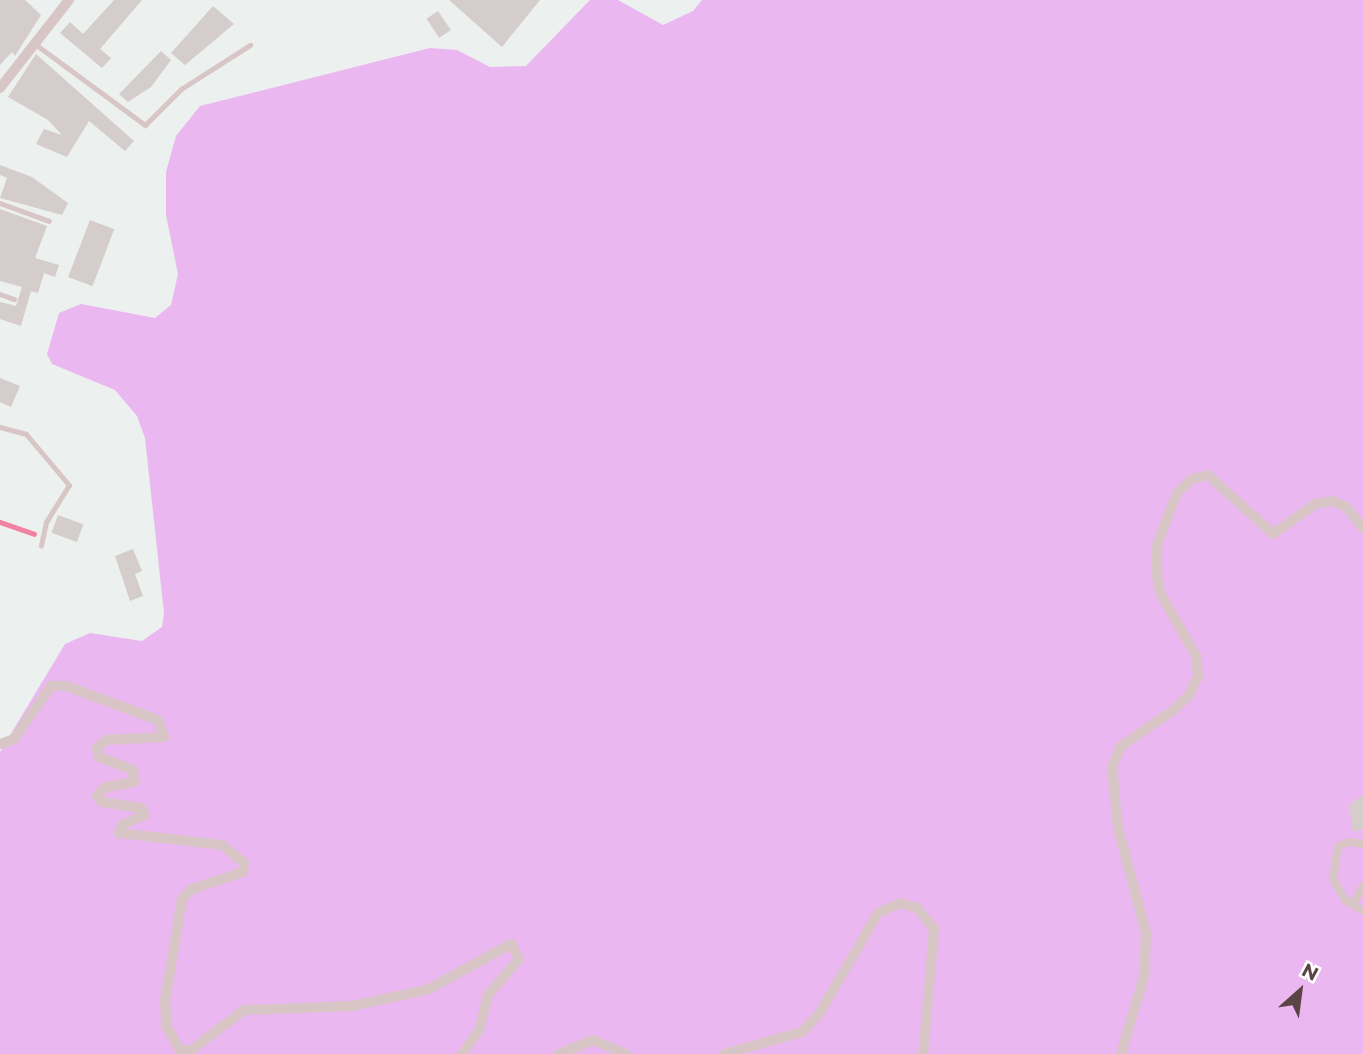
<!DOCTYPE html>
<style>
body{margin:0}
#map{position:relative;width:1363px;height:1054px;overflow:hidden;background:#ecf0ee;font-family:Montserrat,sans-serif}
div>[style]{position:absolute}
.green>*{inset:0;background:#eab7f1}
.stream>*{height:4.5px;margin:-2.25px;padding:0 2.25px;transform-origin:2.25px;border-radius:2.25px;background:#f082a2}
.building>*{inset:0;background:#d5cdcc;transform-origin:0 0}
.service>*{height:5px;margin:-2.5px;padding:0 2.5px;transform-origin:2.5px;border-radius:2.5px;background:#d8c5c6}
.pedestrian>*{height:8px;margin:-4px;padding:0 4px;transform-origin:4px;border-radius:4px;background:#d8c5c6}
.minor>*{height:10px;margin:-5px;padding:0 5px;transform-origin:5px;border-radius:5px;background:#d8c5c6}
span{translate:-50% -50%;white-space:nowrap;text-align:center;line-height:1.15;-webkit-text-stroke:5px #fff;paint-order:stroke}
.north{position:absolute;left:1265px;top:956px;width:70px;height:70px;-webkit-text-stroke:5px #fff;paint-order:stroke;rotate:28deg;font-size:19px;font-weight:700;line-height:28px;text-align:center;color:#5b4445}
.north::after{content:'';display:block;margin:auto;width:24px;height:32px;background:#5b4445;clip-path:polygon(50% 0,100% 100%,50% 72%,0 100%)}
</style>
<div id="map">
<div class="green">
<div style="clip-path:polygon(590px 0,618px 0,663px 25px,693px 11px,702px 0,1363px 0,1363px 1054px,0 1054px,0 752px,65px 644px,90px 633px,142px 641px,162px 627px,164px 613px,145px 438px,137px 416px,115px 390px,52px 364px,47px 354px,59px 313px,81px 304px,155px 318px,171px 305px,178px 274px,166px 215px,166px 172px,176px 136px,200px 106px,430px 48px,457px 50px,490px 67px,526px 66px)"></div>
</div>
<div class="stream">
<div style="left:0;top:522px;width:36px;rotate:19deg"></div>
</div>
<div class="building">
<div style="clip-path:polygon(0 0,25px 0,41px 15px,15px 56px,12px 52px,0 65px)"></div>
<div style="clip-path:polygon(114px 0,142px 0,100px 49px,111px 58px,102px 68px,60px 33px,70px 22px,83px 34px)"></div>
<div style="clip-path:polygon(449px 0,540px 0,502px 47px)"></div>
<div style="clip-path:polygon(213px 6px,234px 24px,185px 65px,171px 53px)"></div>
<div style="left:438px;top:11px;width:23px;height:14px;rotate:56deg"></div>
<div style="clip-path:polygon(161px 51px,171px 60px,151px 87px,128px 102px,119px 94px)"></div>
<div style="clip-path:polygon(36px 54px,134px 141px,125px 151px,89px 121px,67px 157px,36px 144px,44px 129px,62px 135px,48px 120px,8px 97px)"></div>
<div style="clip-path:polygon(0 165px,32px 177px,68px 203px,62px 215px,0 198px,7px 178px,0 175px)"></div>
<div style="clip-path:polygon(0 209px,47px 226px,35px 258px,59px 265px,55px 277px,44px 273px,38px 293px,31px 291px,21px 326px,0 319px,0 302px,16px 306px,22px 287px,0 281px)"></div>
<div style="left:90px;top:220px;width:26px;height:61px;rotate:21deg"></div>
<div style="clip-path:polygon(0 378px,20px 386px,11px 407px,0 402px)"></div>
<div style="left:58px;top:515px;width:27px;height:19px;rotate:20deg"></div>
<div style="clip-path:polygon(133px 549px,142px 571px,135px 574px,143px 596px,130px 601px,115px 556px)"></div>
<div style="clip-path:polygon(1363px 795px,1363px 829px,1353px 832px,1349px 805px)"></div>
</div>
<div class="service">
<div style="left:35px;top:44px;width:137px;rotate:36.4deg"></div>
<div style="left:145px;top:125px;width:51px;rotate:-45deg"></div>
<div style="left:181px;top:89px;width:82px;rotate:-32.5deg"></div>
<div style="left:0;top:203px;width:52px;rotate:20.2deg"></div>
<div style="left:0;top:294px;width:15px;rotate:20deg"></div>
<div style="left:0;top:427px;width:27px;rotate:15deg"></div>
<div style="left:26px;top:434px;width:67px;rotate:49.9deg"></div>
<div style="left:69px;top:485px;width:44px;rotate:121.9deg"></div>
<div style="left:46px;top:522px;width:24px;rotate:102deg"></div>
</div>
<div class="pedestrian">
<div style="left:1363px;top:844px;width:15px;rotate:-172deg"></div>
<div style="left:1348px;top:842px;width:11px;rotate:153deg"></div>
<div style="left:1338px;top:847px;width:32px;rotate:99deg"></div>
<div style="left:1333px;top:879px;width:24px;rotate:60deg"></div>
<div style="left:1345px;top:900px;width:21px;rotate:31deg"></div>
<div style="left:1353px;top:904px;width:21px;rotate:-61deg"></div>
</div>
<div class="minor">
<div style="left:0;top:88px;width:112px;rotate:-51.9deg"></div>
<div style="left:0;top:744px;width:15px;rotate:-20deg"></div>
<div style="left:14px;top:739px;width:65px;rotate:-55.1deg"></div>
<div style="left:51px;top:686px;width:15px"></div>
<div style="left:66px;top:686px;width:98px;rotate:20.3deg"></div>
<div style="left:158px;top:720px;width:18px;rotate:71deg"></div>
<div style="left:164px;top:737px;width:58px;rotate:177deg"></div>
<div style="left:106px;top:740px;width:12px;rotate:138deg"></div>
<div style="left:97px;top:748px;width:9px;rotate:77deg"></div>
<div style="left:99px;top:757px;width:36px;rotate:21deg"></div>
<div style="left:133px;top:770px;width:12px;rotate:85deg"></div>
<div style="left:134px;top:782px;width:29px;rotate:170deg"></div>
<div style="left:105px;top:787px;width:12px;rotate:132deg"></div>
<div style="left:97px;top:796px;width:8px;rotate:50deg"></div>
<div style="left:102px;top:802px;width:39px;rotate:9deg"></div>
<div style="left:141px;top:808px;width:8px;rotate:60deg"></div>
<div style="left:145px;top:815px;width:25px;rotate:157deg"></div>
<div style="left:122px;top:825px;width:9px;rotate:111deg"></div>
<div style="left:119px;top:833px;width:104px;rotate:6.6deg"></div>
<div style="left:222px;top:845px;width:28px;rotate:39deg"></div>
<div style="left:244px;top:863px;width:9px;rotate:96deg"></div>
<div style="left:243px;top:872px;width:54px;rotate:161.6deg"></div>
<div style="left:192px;top:889px;width:14px;rotate:135deg"></div>
<div style="left:182px;top:899px;width:103px;rotate:99.5deg"></div>
<div style="left:165px;top:1001px;width:26px;rotate:86deg"></div>
<div style="left:167px;top:1027px;width:25px;rotate:61deg"></div>
<div style="left:179px;top:1049px;width:11px;rotate:10deg"></div>
<div style="left:190px;top:1051px;width:68px;rotate:-37.2deg"></div>
<div style="left:244px;top:1010px;width:108px;rotate:-2.1deg"></div>
<div style="left:352px;top:1006px;width:79px;rotate:-12.4deg"></div>
<div style="left:429px;top:989px;width:94px;rotate:-28.8deg"></div>
<div style="left:511px;top:944px;width:17px;rotate:62deg"></div>
<div style="left:519px;top:959px;width:48px;rotate:130.7deg"></div>
<div style="left:488px;top:995px;width:36px;rotate:104deg"></div>
<div style="left:479px;top:1030px;width:29px;rotate:125deg"></div>
<div style="left:559px;top:1054px;width:37px;rotate:-22deg"></div>
<div style="left:593px;top:1040px;width:36px;rotate:23deg"></div>
<div style="left:724px;top:1054px;width:81px;rotate:-15.8deg"></div>
<div style="left:802px;top:1032px;width:25px;rotate:-47deg"></div>
<div style="left:819px;top:1014px;width:117px;rotate:-59.7deg"></div>
<div style="left:878px;top:913px;width:24px;rotate:-24deg"></div>
<div style="left:900px;top:903px;width:18px;rotate:16deg"></div>
<div style="left:917px;top:908px;width:27px;rotate:51deg"></div>
<div style="left:934px;top:929px;width:125px;rotate:95deg"></div>
<div style="left:1121px;top:1054px;width:81px;rotate:-73.6deg"></div>
<div style="left:1144px;top:976px;width:43px;rotate:-87.3deg"></div>
<div style="left:1146px;top:933px;width:109px;rotate:-104.9deg"></div>
<div style="left:1118px;top:828px;width:61px;rotate:-95.6deg"></div>
<div style="left:1112px;top:767px;width:22px;rotate:-68deg"></div>
<div style="left:1120px;top:747px;width:63px;rotate:-34.7deg"></div>
<div style="left:1172px;top:711px;width:23px;rotate:-43deg"></div>
<div style="left:1189px;top:695px;width:21px;rotate:-65deg"></div>
<div style="left:1198px;top:676px;width:20px;rotate:-96deg"></div>
<div style="left:1196px;top:656px;width:73px;rotate:-119.7deg"></div>
<div style="left:1160px;top:593px;width:23px;rotate:-100deg"></div>
<div style="left:1156px;top:570px;width:25px;rotate:-88deg"></div>
<div style="left:1157px;top:545px;width:56px;rotate:-69deg"></div>
<div style="left:1177px;top:493px;width:21px;rotate:-43deg"></div>
<div style="left:1192px;top:479px;width:16px;rotate:-14deg"></div>
<div style="left:1208px;top:475px;width:88px;rotate:42.2deg"></div>
<div style="left:1273px;top:534px;width:52px;rotate:-35.5deg"></div>
<div style="left:1315px;top:504px;width:18px;rotate:-9deg"></div>
<div style="left:1333px;top:501px;width:14px;rotate:25deg"></div>
<div style="left:1346px;top:507px;width:27px;rotate:51deg"></div>
</div>
<div class="north">N</div>
</div>
